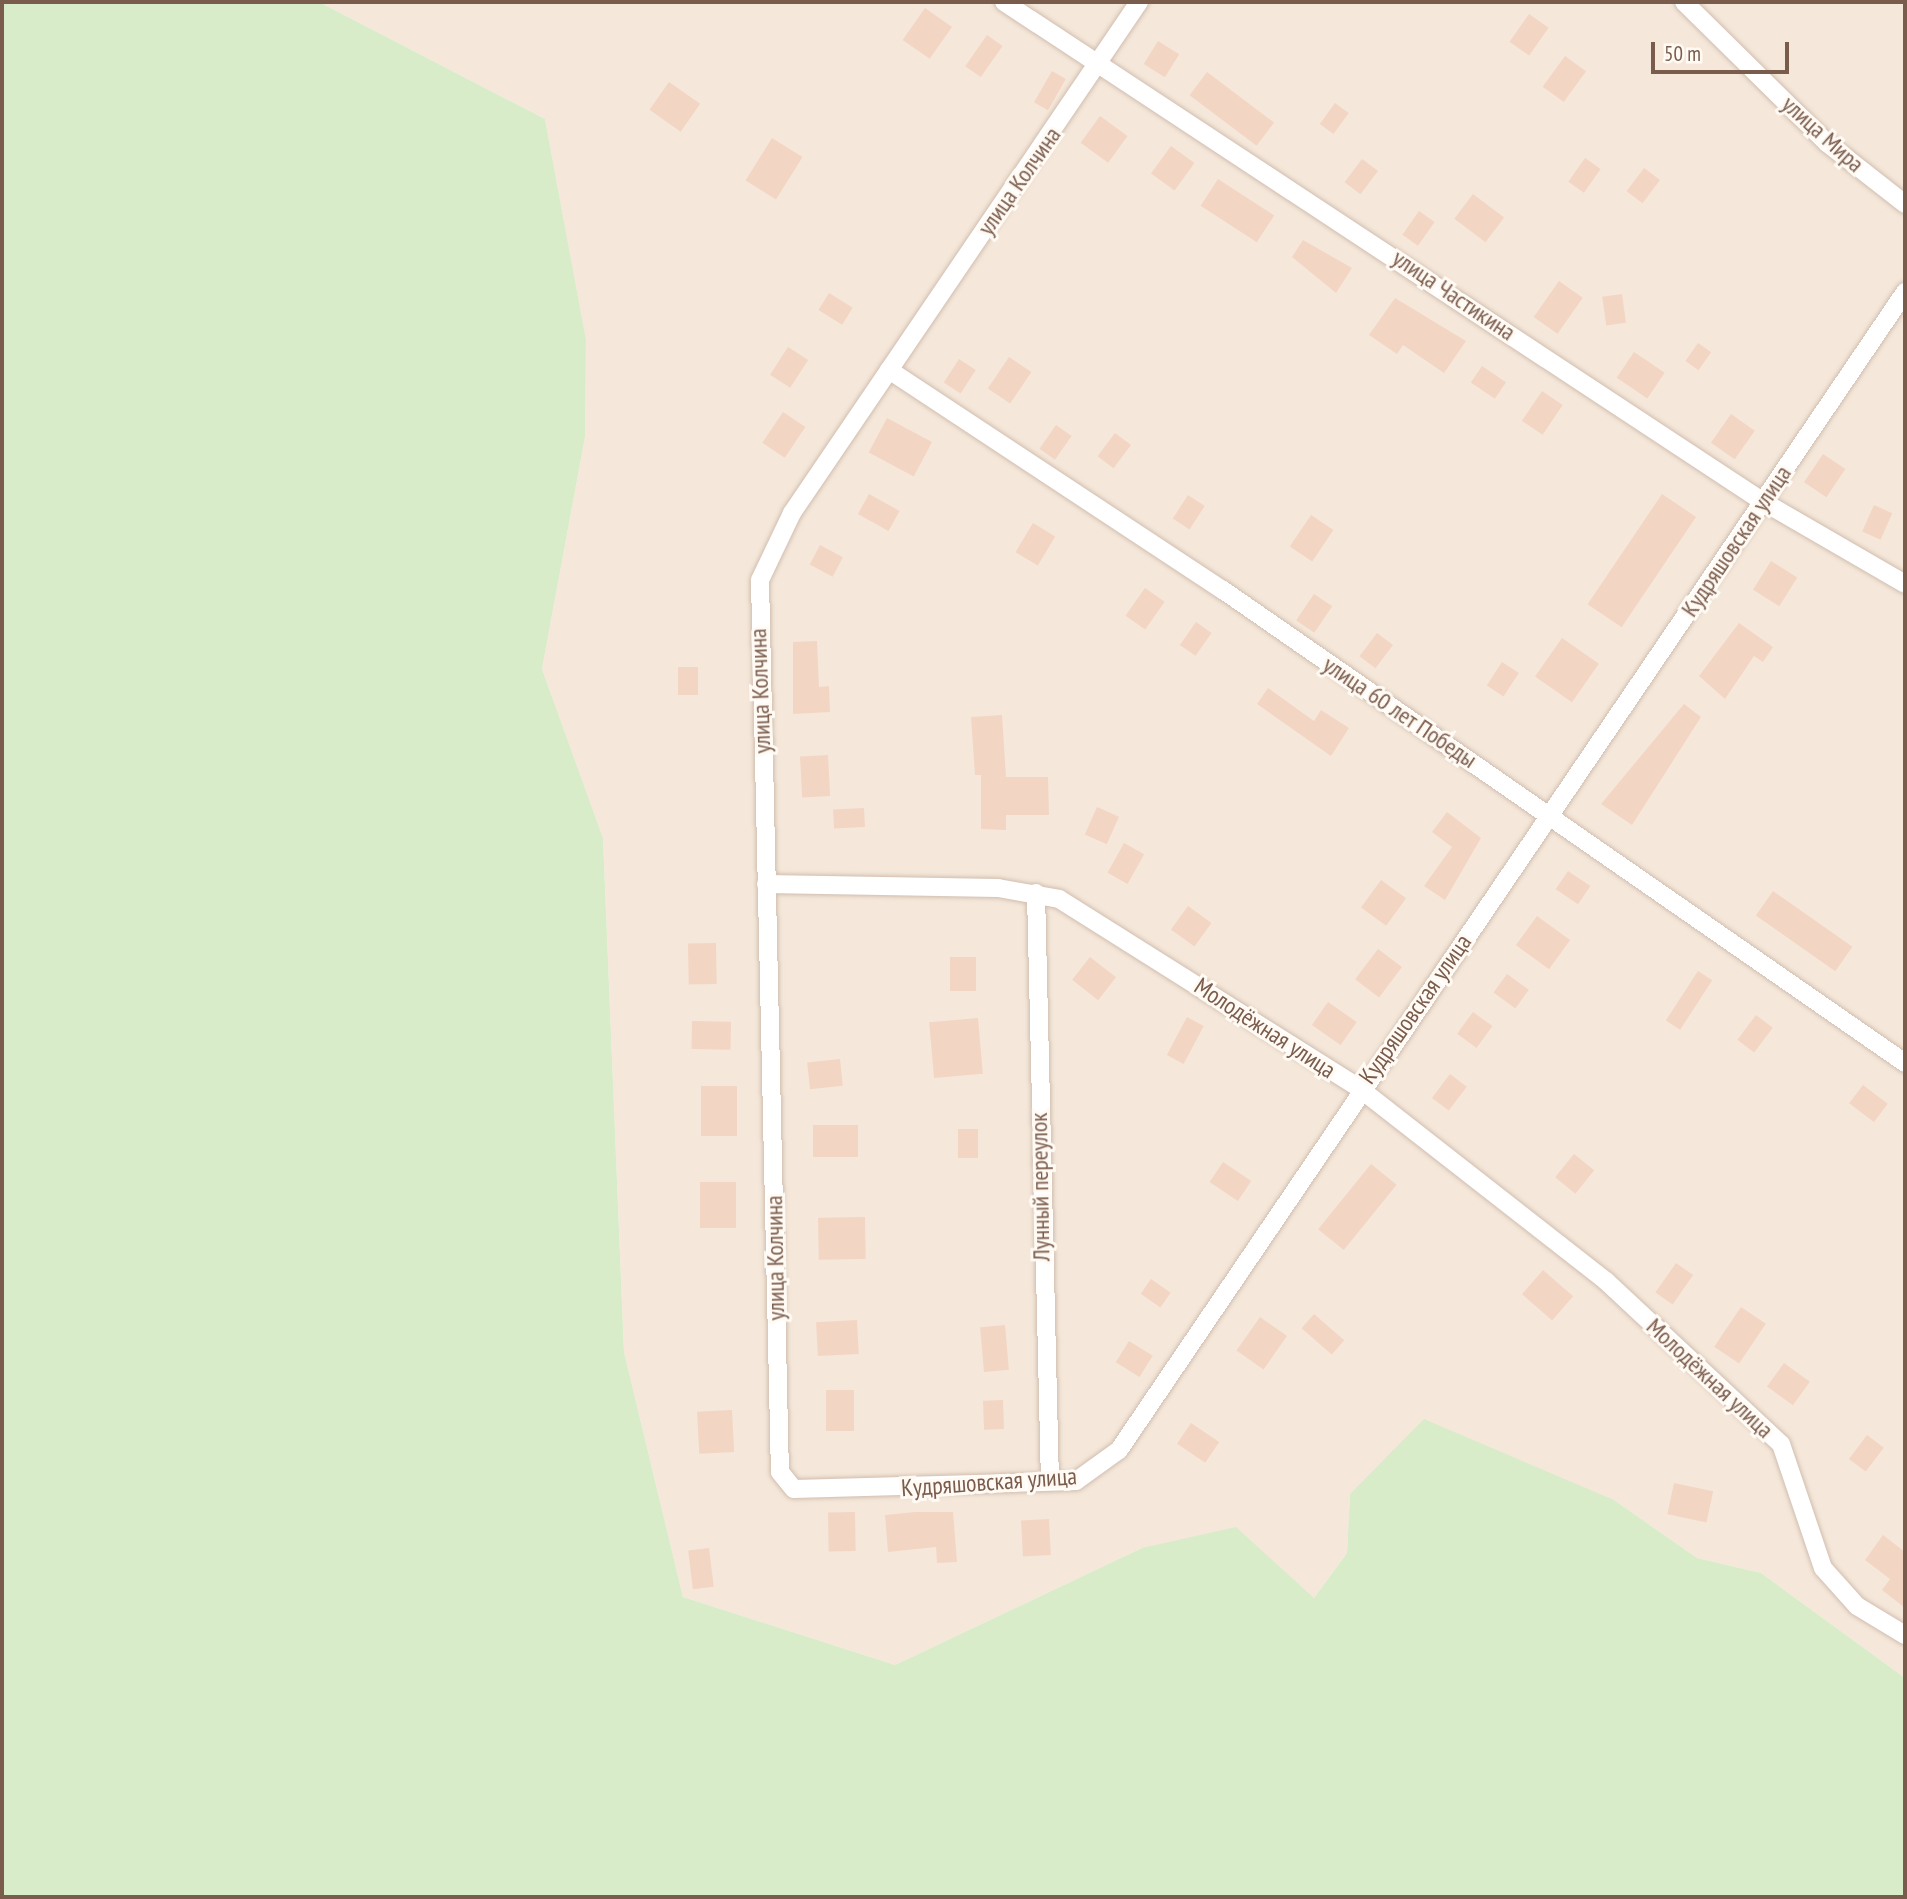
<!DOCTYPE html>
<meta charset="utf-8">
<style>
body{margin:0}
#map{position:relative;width:1907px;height:1899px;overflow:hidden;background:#fdf6ec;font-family:"PT Sans Narrow",sans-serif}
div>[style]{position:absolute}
.residential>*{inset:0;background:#f5e8da}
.green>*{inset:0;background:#d8ecc9}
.building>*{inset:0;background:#f3d5c3;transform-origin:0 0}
.roads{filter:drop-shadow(0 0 2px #d1beb0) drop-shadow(0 0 2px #d1beb0)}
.minor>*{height:18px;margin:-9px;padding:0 9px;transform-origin:9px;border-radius:9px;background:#fff}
span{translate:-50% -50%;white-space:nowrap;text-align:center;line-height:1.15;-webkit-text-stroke:6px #fffaf3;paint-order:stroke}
.street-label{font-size:24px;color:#7a5c4d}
.frame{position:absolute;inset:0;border:4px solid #7a5c4d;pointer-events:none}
.scale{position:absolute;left:1651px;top:42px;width:138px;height:32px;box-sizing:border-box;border:4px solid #7a5c4d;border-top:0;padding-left:9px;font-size:21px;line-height:24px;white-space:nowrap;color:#7a5c4d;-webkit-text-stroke:5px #fffaf3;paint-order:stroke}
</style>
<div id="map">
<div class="residential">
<div style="clip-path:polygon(319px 2px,1905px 2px,1905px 1678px,1761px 1573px,1697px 1558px,1614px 1500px,1350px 1494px,1347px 1553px,1314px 1598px,1142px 1548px,895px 1665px,683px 1597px,624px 1352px,603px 838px,542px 669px,585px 437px,586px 341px,545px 119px)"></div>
</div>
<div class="green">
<div style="clip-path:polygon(2px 2px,319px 2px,545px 119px,586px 340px,585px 437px,542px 669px,603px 838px,624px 1352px,683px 1597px,895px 1665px,1142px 1548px,1236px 1527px,1314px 1598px,1347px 1553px,1350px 1494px,1424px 1419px,1614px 1500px,1697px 1558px,1761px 1573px,1905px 1678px,1905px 1897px,2px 1897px)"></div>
</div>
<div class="building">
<div style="left:925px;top:8px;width:33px;height:39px;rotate:35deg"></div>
<div style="left:1529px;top:14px;width:24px;height:34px;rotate:35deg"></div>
<div style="left:987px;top:35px;width:19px;height:38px;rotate:35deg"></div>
<div style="left:1158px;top:41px;width:25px;height:27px;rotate:32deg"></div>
<div style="left:1565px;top:56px;width:26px;height:38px;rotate:36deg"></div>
<div style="left:1052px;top:71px;width:16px;height:36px;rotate:30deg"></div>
<div style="left:1207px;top:72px;width:84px;height:29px;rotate:37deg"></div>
<div style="left:669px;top:82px;width:38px;height:34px;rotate:35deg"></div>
<div style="left:1335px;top:103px;width:17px;height:26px;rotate:36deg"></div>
<div style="left:1100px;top:116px;width:34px;height:33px;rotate:36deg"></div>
<div style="left:772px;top:138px;width:36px;height:50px;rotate:32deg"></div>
<div style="left:1171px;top:146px;width:29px;height:34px;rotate:36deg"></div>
<div style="left:1585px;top:158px;width:19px;height:29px;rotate:35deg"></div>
<div style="left:1362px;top:159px;width:20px;height:29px;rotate:37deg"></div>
<div style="left:1644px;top:168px;width:20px;height:29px;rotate:37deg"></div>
<div style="left:1218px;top:179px;width:67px;height:32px;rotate:33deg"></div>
<div style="left:1473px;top:194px;width:39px;height:31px;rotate:37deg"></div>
<div style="left:1419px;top:211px;width:19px;height:29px;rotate:35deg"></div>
<div style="clip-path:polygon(1303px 240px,1352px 268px,1336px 293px,1292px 257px)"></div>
<div style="left:1559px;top:281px;width:29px;height:44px;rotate:35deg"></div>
<div style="left:829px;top:293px;width:28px;height:20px;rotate:32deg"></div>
<div style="left:1622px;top:294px;width:29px;height:20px;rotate:82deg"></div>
<div style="clip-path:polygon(1395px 298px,1466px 341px,1444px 373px,1403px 345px,1397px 354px,1369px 335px)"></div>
<div style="left:1698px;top:343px;width:16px;height:22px;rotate:35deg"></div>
<div style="left:788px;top:347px;width:24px;height:33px;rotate:33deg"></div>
<div style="left:1634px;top:352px;width:37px;height:31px;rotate:34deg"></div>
<div style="left:1009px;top:357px;width:27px;height:38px;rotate:34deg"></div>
<div style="left:959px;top:359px;width:20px;height:28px;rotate:33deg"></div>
<div style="left:1482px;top:366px;width:29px;height:20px;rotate:34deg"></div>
<div style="left:1542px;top:391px;width:25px;height:36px;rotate:34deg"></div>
<div style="left:783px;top:412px;width:27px;height:37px;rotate:34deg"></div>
<div style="left:1731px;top:414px;width:29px;height:35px;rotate:35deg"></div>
<div style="left:887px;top:418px;width:51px;height:39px;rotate:28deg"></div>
<div style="left:1056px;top:425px;width:19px;height:29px;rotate:35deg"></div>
<div style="left:1115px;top:433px;width:20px;height:29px;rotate:37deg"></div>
<div style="left:1823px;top:454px;width:27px;height:34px;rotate:34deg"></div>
<div style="left:869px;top:494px;width:35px;height:23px;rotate:29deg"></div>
<div style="left:1662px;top:494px;width:41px;height:133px;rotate:34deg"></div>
<div style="left:1188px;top:495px;width:20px;height:28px;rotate:33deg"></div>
<div style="left:1874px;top:505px;width:20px;height:29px;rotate:24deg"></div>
<div style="left:1311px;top:515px;width:27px;height:38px;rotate:34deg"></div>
<div style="left:1033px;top:523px;width:26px;height:34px;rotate:31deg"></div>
<div style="left:820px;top:545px;width:26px;height:22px;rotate:28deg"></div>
<div style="left:1771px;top:561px;width:31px;height:34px;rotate:32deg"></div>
<div style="left:1145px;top:588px;width:24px;height:34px;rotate:35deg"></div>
<div style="left:1314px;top:594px;width:22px;height:32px;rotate:34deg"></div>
<div style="left:1196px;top:622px;width:19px;height:28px;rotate:35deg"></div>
<div style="clip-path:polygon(1739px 623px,1773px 647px,1763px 662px,1754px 656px,1725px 699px,1699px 676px)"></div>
<div style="left:1377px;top:633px;width:20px;height:29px;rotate:37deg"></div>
<div style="left:1562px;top:638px;width:45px;height:47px;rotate:35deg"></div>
<div style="clip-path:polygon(817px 641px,819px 687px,829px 686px,830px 712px,793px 714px,793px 642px)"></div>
<div style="left:1502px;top:662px;width:20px;height:28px;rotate:33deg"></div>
<div style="left:678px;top:667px;width:20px;height:28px"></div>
<div style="clip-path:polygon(1268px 688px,1314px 721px,1321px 710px,1349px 728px,1331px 756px,1257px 704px)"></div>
<div style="clip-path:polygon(1684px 704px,1701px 717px,1632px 825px,1601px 804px)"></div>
<div style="clip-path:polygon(1002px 715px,1006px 777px,1048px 777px,1049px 815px,1006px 815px,1006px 830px,981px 829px,981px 775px,975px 775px,971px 717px)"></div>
<div style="left:828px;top:755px;width:41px;height:28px;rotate:87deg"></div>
<div style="left:1097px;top:807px;width:24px;height:30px;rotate:24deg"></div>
<div style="left:864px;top:808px;width:19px;height:31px;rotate:87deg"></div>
<div style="clip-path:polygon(1447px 812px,1481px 838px,1445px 900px,1424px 886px,1452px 847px,1432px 832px)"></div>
<div style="left:1124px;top:843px;width:23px;height:34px;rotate:29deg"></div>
<div style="left:1568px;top:871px;width:27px;height:22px;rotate:34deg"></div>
<div style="left:1381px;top:880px;width:31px;height:34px;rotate:36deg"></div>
<div style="left:1773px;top:891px;width:97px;height:30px;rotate:35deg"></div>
<div style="left:1188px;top:906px;width:29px;height:29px;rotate:36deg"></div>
<div style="left:1537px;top:916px;width:41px;height:36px;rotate:36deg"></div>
<div style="left:716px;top:943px;width:41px;height:28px;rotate:89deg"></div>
<div style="left:1378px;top:949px;width:30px;height:38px;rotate:37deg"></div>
<div style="left:950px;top:957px;width:26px;height:34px"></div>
<div style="left:1090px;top:957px;width:33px;height:29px;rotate:38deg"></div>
<div style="left:1698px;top:971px;width:17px;height:59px;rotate:33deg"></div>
<div style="left:1507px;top:974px;width:27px;height:23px;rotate:36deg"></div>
<div style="left:1328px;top:1002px;width:35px;height:28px;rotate:35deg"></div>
<div style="left:1473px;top:1012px;width:24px;height:27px;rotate:36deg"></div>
<div style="left:1756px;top:1015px;width:21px;height:31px;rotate:37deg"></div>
<div style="left:1187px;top:1017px;width:19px;height:43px;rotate:28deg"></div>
<div style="left:978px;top:1018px;width:56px;height:49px;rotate:85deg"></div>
<div style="left:692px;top:1021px;width:39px;height:28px;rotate:1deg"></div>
<div style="left:840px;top:1059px;width:27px;height:33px;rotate:84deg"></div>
<div style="left:1450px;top:1074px;width:21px;height:30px;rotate:37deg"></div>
<div style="left:1863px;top:1085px;width:31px;height:23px;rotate:37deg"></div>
<div style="left:701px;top:1086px;width:36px;height:50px"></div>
<div style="left:813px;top:1125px;width:45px;height:32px"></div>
<div style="left:978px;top:1129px;width:29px;height:20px;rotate:90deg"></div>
<div style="left:1574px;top:1154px;width:26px;height:30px;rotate:39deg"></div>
<div style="left:1223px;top:1162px;width:34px;height:24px;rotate:34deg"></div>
<div style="left:1371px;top:1164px;width:33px;height:84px;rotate:39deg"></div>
<div style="left:736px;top:1182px;width:46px;height:36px;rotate:90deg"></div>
<div style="left:865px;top:1217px;width:42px;height:47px;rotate:89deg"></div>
<div style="left:1676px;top:1263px;width:21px;height:36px;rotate:35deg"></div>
<div style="left:1543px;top:1270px;width:40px;height:32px;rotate:41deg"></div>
<div style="left:1151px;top:1279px;width:24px;height:18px;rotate:35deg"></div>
<div style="left:1741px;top:1307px;width:30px;height:48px;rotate:34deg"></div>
<div style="left:1314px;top:1314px;width:40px;height:19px;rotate:41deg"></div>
<div style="left:1260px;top:1317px;width:33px;height:41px;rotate:35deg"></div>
<div style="left:857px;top:1320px;width:34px;height:41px;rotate:87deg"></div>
<div style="left:1005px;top:1325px;width:45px;height:25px;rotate:85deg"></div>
<div style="left:1129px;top:1341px;width:28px;height:25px;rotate:32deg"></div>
<div style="left:1784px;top:1363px;width:32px;height:29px;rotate:36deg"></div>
<div style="left:826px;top:1390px;width:28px;height:41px"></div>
<div style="left:1003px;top:1400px;width:29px;height:20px;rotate:88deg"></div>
<div style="left:732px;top:1410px;width:42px;height:35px;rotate:87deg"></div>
<div style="left:1191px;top:1423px;width:34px;height:25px;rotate:34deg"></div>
<div style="left:1867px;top:1435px;width:21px;height:30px;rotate:37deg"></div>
<div style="left:1674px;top:1483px;width:40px;height:32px;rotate:12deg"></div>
<div style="left:855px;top:1512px;width:39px;height:27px;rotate:89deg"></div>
<div style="clip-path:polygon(915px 1512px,953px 1512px,957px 1562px,937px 1563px,936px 1547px,888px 1552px,885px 1515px)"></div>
<div style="left:1049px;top:1519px;width:36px;height:28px;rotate:87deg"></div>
<div style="clip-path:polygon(1883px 1535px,1905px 1552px,1905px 1608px,1882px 1590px,1890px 1579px,1865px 1560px)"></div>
<div style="left:709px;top:1548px;width:39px;height:21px;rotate:83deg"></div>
</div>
<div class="roads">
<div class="minor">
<div style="left:1004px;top:2px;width:908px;rotate:33.36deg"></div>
<div style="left:1762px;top:501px;width:165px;rotate:30.1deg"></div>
<div style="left:1139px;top:2px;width:618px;rotate:124.18deg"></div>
<div style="left:792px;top:513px;width:74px;rotate:115.5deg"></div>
<div style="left:760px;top:580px;width:892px;rotate:88.72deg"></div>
<div style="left:780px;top:1472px;width:22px;rotate:51deg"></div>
<div style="left:794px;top:1489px;width:282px;rotate:-1.6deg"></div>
<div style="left:1076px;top:1481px;width:53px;rotate:-35.8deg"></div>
<div style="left:1119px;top:1450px;width:1400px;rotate:-55.83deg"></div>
<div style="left:1684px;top:2px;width:201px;rotate:44.6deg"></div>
<div style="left:1827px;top:143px;width:99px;rotate:38deg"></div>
<div style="left:889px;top:370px;width:400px;rotate:33.4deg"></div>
<div style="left:1223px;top:590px;width:830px;rotate:34.74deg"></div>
<div style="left:766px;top:884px;width:232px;rotate:1deg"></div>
<div style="left:998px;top:888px;width:62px;rotate:10.2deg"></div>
<div style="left:1059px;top:899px;width:355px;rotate:32.2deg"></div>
<div style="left:1359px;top:1088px;width:313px;rotate:38deg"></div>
<div style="left:1606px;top:1281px;width:239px;rotate:43deg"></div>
<div style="left:1781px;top:1444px;width:131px;rotate:71.3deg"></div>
<div style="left:1823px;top:1568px;width:51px;rotate:48.2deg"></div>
<div style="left:1857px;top:1606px;width:56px;rotate:31.1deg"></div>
<div style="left:1036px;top:893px;width:588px;rotate:88.64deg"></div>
</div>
</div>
<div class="street-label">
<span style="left:1823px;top:134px;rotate:42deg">улица Мира</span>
<span style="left:1019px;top:181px;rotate:-55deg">улица Колчина</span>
<span style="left:1454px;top:295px;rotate:34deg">улица Частикина</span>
<span style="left:1736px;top:541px;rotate:-56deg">Кудряшовская улица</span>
<span style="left:760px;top:691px;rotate:-92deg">улица Колчина</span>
<span style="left:1400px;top:712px;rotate:34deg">улица 60 лет Победы</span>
<span style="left:1415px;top:1009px;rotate:-55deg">Кудряшовская улица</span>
<span style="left:1265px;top:1028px;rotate:33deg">Молодёжная улица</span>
<span style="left:1040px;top:1187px;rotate:-91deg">Лунный переулок</span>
<span style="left:775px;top:1258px;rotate:-91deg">улица Колчина</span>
<span style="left:1710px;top:1378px;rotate:43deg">Молодёжная улица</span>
<span style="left:989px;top:1482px;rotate:-4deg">Кудряшовская улица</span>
</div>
<div class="frame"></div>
<div class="scale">50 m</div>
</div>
